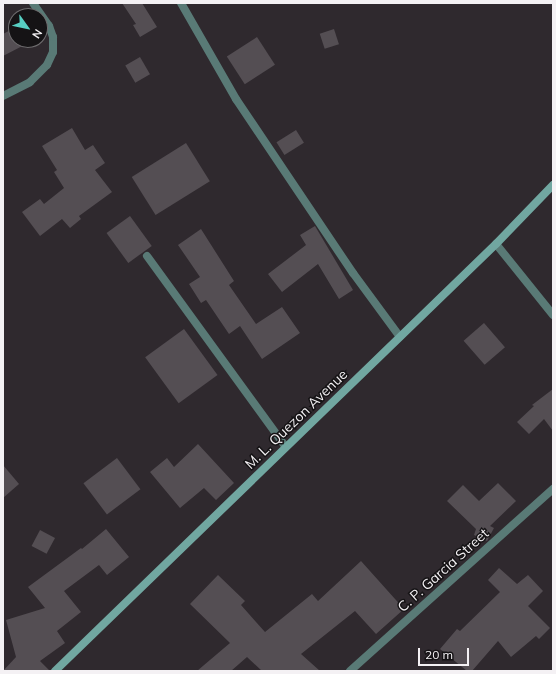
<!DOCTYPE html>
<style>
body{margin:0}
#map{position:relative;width:556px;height:674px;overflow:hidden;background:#2f292e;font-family:Mulish,sans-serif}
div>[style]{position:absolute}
.building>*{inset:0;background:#544e53;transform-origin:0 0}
.street>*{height:8px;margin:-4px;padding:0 4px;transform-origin:4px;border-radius:4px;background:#597a76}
.secondary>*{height:8px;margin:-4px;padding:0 4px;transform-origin:4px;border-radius:4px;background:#71a7a1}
span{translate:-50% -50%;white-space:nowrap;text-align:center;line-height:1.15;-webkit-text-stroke:3px #151315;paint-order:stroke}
.street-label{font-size:14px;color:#f4f1f4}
.frame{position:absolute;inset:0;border:4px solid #f4f1f4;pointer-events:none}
.north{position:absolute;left:8px;top:8px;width:40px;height:40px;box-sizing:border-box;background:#151315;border:1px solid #6e6c6e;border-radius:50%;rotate:123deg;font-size:11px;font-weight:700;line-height:16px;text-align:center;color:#f4f1f4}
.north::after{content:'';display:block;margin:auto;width:14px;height:18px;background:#57cec2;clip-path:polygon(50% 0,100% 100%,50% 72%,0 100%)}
.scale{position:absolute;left:418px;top:648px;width:51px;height:18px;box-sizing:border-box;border:2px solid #f4f1f4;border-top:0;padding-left:5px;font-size:12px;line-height:14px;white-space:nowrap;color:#f4f1f4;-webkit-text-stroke:3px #151315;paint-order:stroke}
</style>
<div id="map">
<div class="building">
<div style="clip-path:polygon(122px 3px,142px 3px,157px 27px,140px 37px,133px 25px,136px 24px)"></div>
<div style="clip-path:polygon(16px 27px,16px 40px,34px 40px,3px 56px,3px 34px)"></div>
<div style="left:334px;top:29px;width:16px;height:15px;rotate:72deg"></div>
<div style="left:257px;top:37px;width:33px;height:36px;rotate:57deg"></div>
<div style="left:140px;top:57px;width:20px;height:17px;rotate:60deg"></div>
<div style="clip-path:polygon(72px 128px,85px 150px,93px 145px,105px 163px,95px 170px,112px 192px,79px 216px,81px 219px,70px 228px,62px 219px,40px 236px,22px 212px,40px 199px,44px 204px,64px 188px,54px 172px,57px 170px,42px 146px)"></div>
<div style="left:296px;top:130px;width:15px;height:23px;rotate:58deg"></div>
<div style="left:186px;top:143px;width:45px;height:64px;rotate:58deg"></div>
<div style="left:130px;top:216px;width:37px;height:29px;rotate:54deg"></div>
<div style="clip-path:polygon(315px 226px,353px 290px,339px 299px,318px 264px,282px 292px,268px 274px,306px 245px,300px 235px)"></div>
<div style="clip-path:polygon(201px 229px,234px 281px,229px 285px,256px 324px,282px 307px,300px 333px,262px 359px,240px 326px,229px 334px,206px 300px,201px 303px,189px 284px,200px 277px,178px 245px)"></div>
<div style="left:484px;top:323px;width:32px;height:27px;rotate:49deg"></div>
<div style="left:184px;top:329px;width:57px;height:48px;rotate:54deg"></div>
<div style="clip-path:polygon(553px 389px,553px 431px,544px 419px,529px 434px,517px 422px,534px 406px,532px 405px)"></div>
<div style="clip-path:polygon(198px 444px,234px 483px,216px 500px,204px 488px,180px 508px,150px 472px,167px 458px,174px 467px)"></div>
<div style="left:117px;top:458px;width:39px;height:42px;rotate:53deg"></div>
<div style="clip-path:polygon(3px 465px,19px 484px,3px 498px)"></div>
<div style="clip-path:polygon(498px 483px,516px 501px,490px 526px,494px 528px,487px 541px,474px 535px,476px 529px,447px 501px,463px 485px,479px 501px)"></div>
<div style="clip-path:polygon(106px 529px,129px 557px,107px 575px,99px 565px,64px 591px,81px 612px,57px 631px,65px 643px,40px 661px,50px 671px,3px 671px,16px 657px,6px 620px,45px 608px,28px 587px,81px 548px,82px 549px)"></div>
<div style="left:40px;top:530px;width:17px;height:18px;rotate:28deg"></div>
<div style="clip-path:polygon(361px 561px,404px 609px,376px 634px,355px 611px,301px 654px,320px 671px,262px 671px,247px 657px,231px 671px,197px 671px,230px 643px,190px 604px,218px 575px,245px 601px,241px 605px,265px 632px,312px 594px,318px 601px)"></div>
<div style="clip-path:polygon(499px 568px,517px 584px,528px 575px,543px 591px,528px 606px,550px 628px,539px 639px,536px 636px,511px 657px,498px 641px,472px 671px,467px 671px,440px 649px,457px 629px,460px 631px,500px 592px,488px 580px)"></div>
</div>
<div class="street">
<div style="left:181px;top:3px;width:111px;rotate:60.2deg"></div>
<div style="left:236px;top:99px;width:210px;rotate:56.1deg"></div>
<div style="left:353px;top:273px;width:79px;rotate:53.7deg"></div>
<div style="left:3px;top:96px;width:30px;rotate:-27deg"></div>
<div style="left:30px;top:82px;width:24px;rotate:-45deg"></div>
<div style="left:47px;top:65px;width:14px;rotate:-65deg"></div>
<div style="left:53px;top:52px;width:15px;rotate:-90deg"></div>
<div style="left:53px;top:37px;width:12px;rotate:-110deg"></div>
<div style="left:49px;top:26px;width:28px;rotate:-125deg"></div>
<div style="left:496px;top:244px;width:91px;rotate:51.2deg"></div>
<div style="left:147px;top:256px;width:236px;rotate:54deg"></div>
<div style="left:350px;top:671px;width:273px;rotate:-41.9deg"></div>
</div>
<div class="secondary">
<div style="left:55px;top:671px;width:614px;rotate:-44.08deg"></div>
<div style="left:496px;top:244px;width:82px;rotate:-46deg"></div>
</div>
<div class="street-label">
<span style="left:296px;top:419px;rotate:-44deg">M. L. Quezon Avenue</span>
<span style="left:443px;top:570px;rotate:-42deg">C. P. Garcia Street</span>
</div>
<div class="frame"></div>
<div class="north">N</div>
<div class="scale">20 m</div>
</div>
